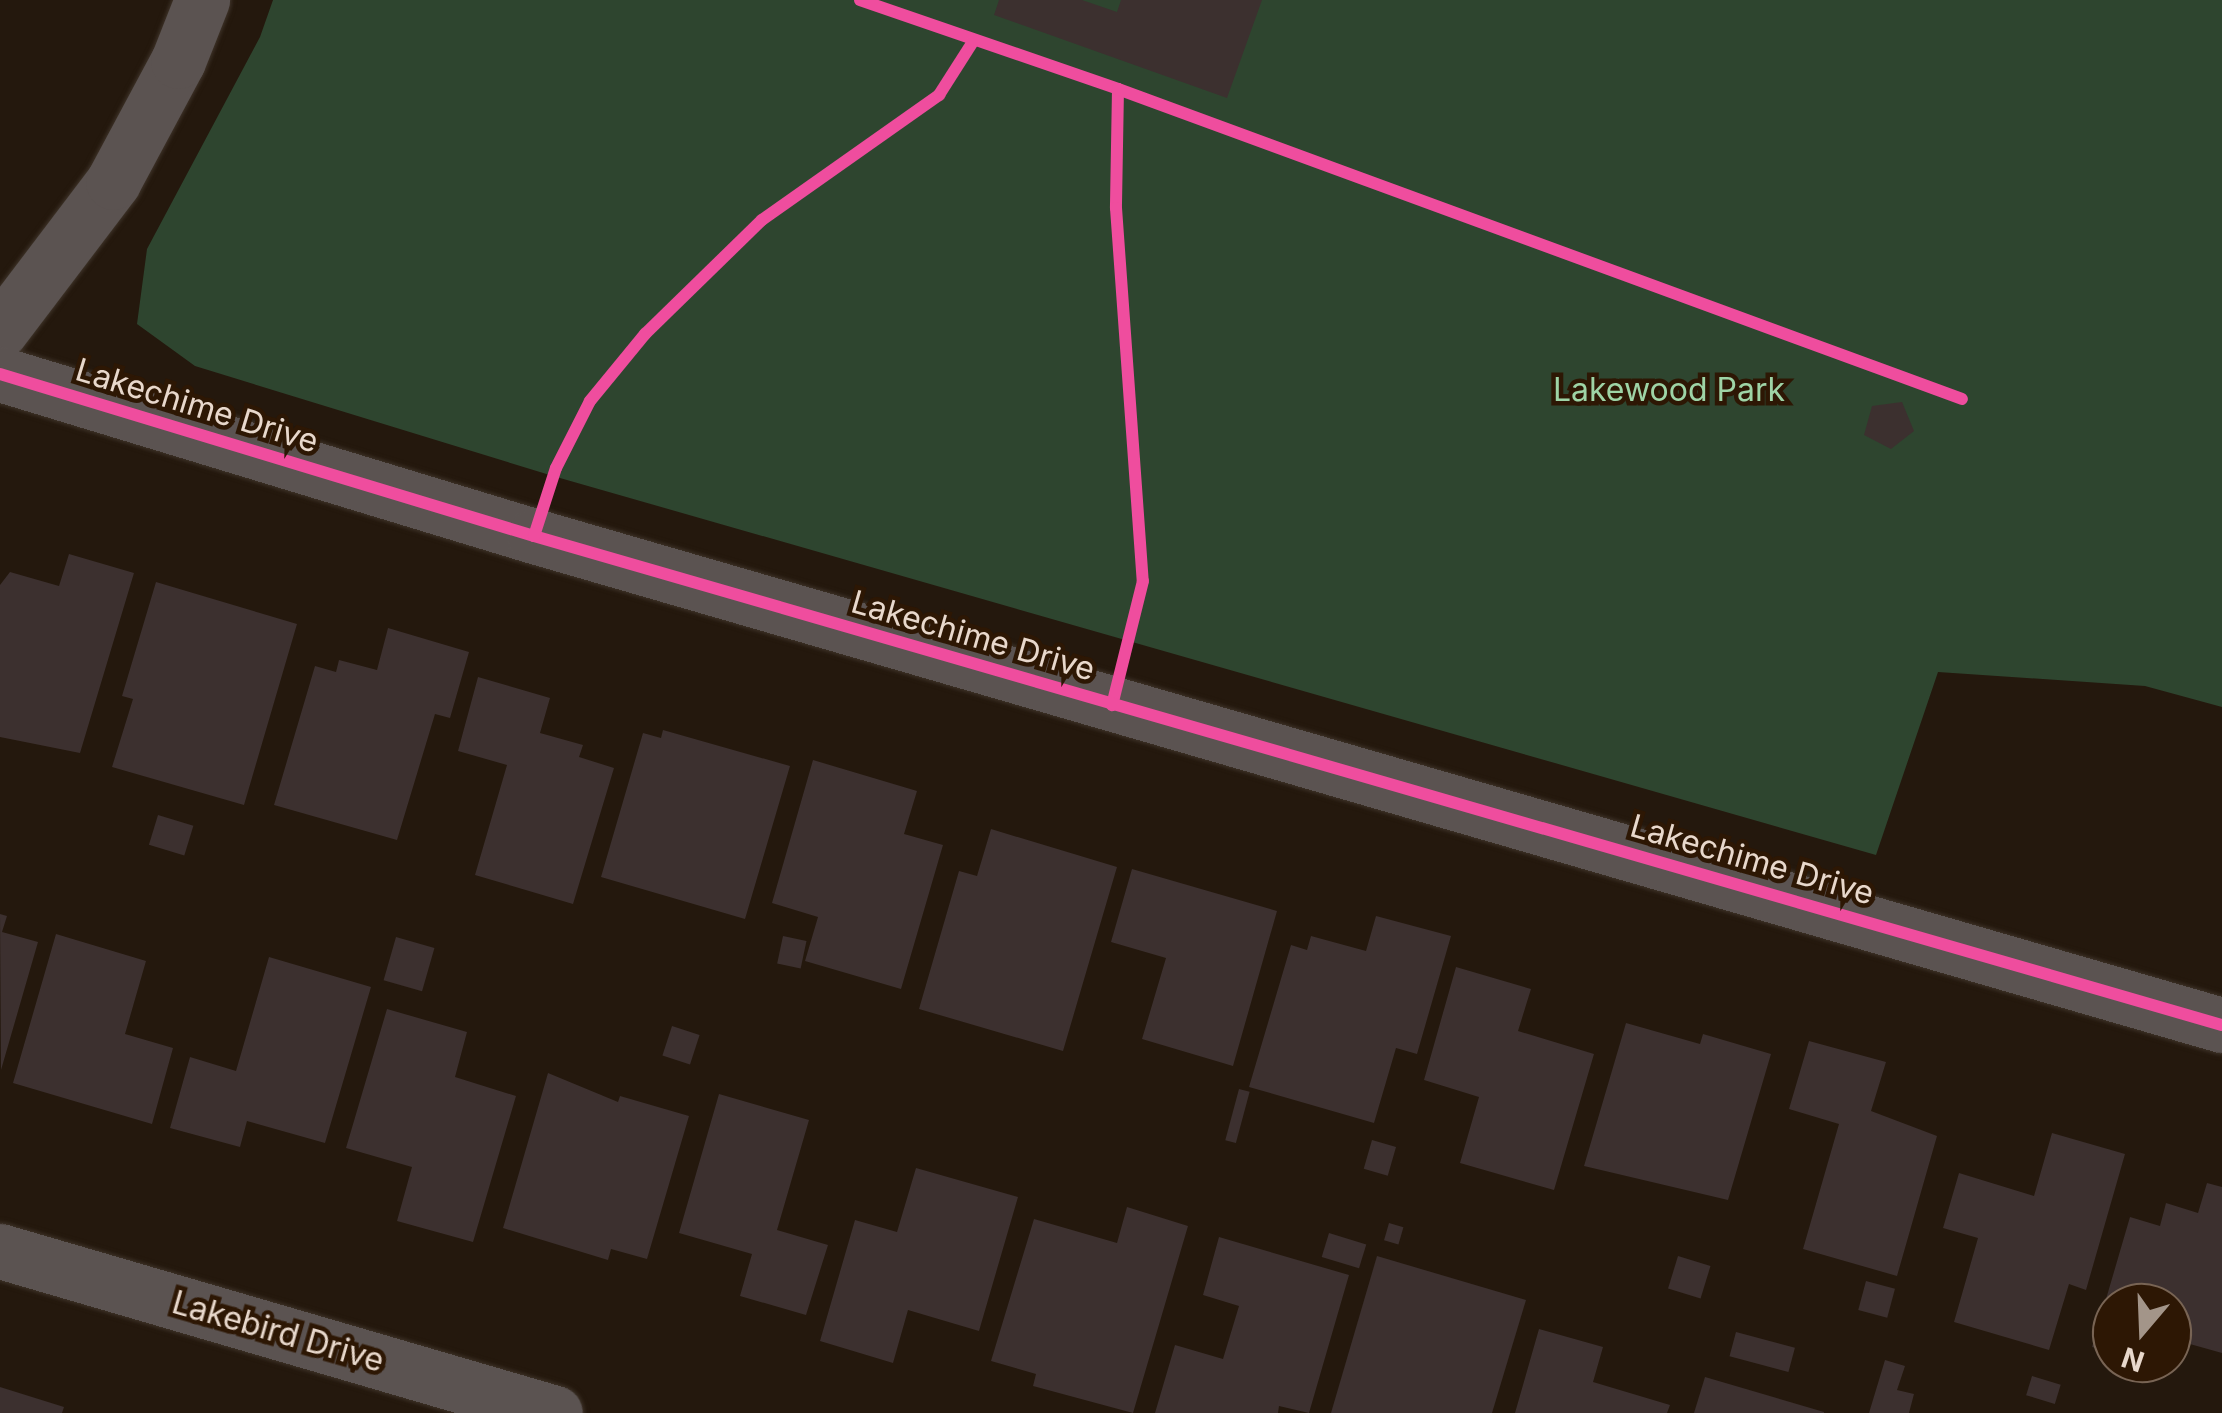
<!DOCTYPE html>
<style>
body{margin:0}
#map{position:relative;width:2222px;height:1413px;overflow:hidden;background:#24180d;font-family:Inter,sans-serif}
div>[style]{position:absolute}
.green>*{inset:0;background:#2e452f}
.building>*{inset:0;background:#3c302f;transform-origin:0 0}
.roads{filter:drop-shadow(0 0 2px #3e3329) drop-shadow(0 0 2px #3e3329)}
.street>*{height:55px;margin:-27.5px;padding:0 27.5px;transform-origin:27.5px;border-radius:27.5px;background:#5b5351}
.cycleway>*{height:12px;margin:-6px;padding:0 6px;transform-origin:6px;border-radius:6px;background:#ef4d9e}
span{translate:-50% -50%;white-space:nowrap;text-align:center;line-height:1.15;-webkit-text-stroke:9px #2d1704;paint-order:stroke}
.park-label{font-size:32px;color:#9ed4a6}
.street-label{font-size:32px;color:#e8d8cc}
.north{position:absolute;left:2092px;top:1283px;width:100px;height:100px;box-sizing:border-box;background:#2d1704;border:2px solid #786454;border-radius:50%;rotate:199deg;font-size:28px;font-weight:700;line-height:40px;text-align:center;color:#e8d8cc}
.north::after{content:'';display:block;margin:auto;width:35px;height:45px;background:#a39589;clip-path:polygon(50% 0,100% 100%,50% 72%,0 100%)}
</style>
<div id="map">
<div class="green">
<div style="clip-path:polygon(273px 0,2222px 0,2222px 707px,2145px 686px,1938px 672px,1876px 855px,553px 476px,195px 366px,137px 324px,147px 249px,260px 37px)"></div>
</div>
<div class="building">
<div style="clip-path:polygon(999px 0,1082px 0,1117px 12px,1121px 0,1262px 0,1227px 98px,994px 15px)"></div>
<div style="clip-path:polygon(1902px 402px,1914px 431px,1891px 449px,1864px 435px,1872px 406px)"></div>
<div style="clip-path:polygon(69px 554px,134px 573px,80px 753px,0 737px,0 585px,10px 572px,59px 586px)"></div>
<div style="clip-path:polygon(156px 582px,297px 624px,244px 805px,112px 767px,133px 699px,122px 696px)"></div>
<div style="clip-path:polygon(388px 628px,469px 652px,450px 718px,435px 714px,397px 840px,274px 805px,315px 666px,336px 672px,339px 660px,377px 670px)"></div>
<div style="clip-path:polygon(478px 677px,550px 698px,540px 733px,583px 745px,579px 757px,614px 768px,573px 904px,475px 875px,507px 765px,458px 751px)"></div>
<div style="clip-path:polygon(663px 730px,790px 766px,745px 919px,601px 877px,643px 733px,661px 738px)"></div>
<div style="clip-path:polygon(813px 760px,917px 791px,904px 834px,943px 845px,901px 989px,805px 961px,818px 917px,772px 903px)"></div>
<div style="left:158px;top:815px;width:37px;height:31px;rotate:17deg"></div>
<div style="clip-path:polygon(991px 829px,1117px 867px,1063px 1051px,919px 1009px,959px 871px,977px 876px)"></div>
<div style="clip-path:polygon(1132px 869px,1277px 911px,1233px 1066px,1142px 1039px,1166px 958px,1111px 942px)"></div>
<div style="clip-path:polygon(0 914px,7px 916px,2px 932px,38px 942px,1px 1070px)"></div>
<div style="clip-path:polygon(1376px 916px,1451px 936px,1417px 1054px,1396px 1048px,1374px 1123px,1249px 1087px,1291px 945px,1307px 950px,1311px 936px,1366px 951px)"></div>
<div style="clip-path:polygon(56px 934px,146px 961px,125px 1034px,173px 1048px,152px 1124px,13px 1083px)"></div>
<div style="left:783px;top:936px;width:24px;height:28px;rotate:12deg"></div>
<div style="left:396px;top:937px;width:40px;height:45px;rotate:16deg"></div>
<div style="clip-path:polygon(269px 957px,371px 987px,325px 1143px,247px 1121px,240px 1147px,170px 1128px,190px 1057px,236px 1071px)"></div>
<div style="clip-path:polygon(1456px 967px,1531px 989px,1518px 1031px,1594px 1054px,1554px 1190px,1460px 1163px,1479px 1097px,1424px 1080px)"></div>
<div style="clip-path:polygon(387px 1009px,467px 1032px,455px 1077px,516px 1096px,473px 1242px,397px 1221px,412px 1167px,346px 1148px)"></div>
<div style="clip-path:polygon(1626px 1023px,1700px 1044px,1703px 1034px,1771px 1054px,1728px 1200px,1584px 1166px)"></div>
<div style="left:672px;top:1026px;width:29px;height:31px;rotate:18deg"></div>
<div style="clip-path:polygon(1809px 1041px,1886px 1062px,1871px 1111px,1937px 1136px,1897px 1276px,1803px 1249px,1839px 1124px,1789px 1109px)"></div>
<div style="clip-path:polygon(548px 1073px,618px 1102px,620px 1096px,689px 1116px,647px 1259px,611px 1249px,608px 1260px,503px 1228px)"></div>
<div style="left:1239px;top:1089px;width:11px;height:53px;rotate:15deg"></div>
<div style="clip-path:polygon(719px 1094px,809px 1120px,777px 1230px,828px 1245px,806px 1315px,740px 1296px,752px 1254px,679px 1233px)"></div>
<div style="clip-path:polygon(2052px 1133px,2125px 1154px,2086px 1290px,2069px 1284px,2049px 1350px,1954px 1322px,1978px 1238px,1943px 1228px,1959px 1173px,2034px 1196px)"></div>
<div style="left:1372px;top:1140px;width:25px;height:30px;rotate:16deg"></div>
<div style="clip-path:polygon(916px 1168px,1018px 1197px,979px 1331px,908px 1310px,893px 1363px,820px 1341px,855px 1220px,897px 1232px)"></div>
<div style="clip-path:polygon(2207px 1183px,2222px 1187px,2222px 1353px,2172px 1339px,2172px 1303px,2112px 1303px,2112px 1353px,2092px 1347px,2130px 1217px,2160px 1226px,2166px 1203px,2198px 1213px)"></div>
<div style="clip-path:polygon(1127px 1207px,1188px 1226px,1133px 1413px,1033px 1386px,1036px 1374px,991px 1361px,1034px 1219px,1117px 1243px)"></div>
<div style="left:1389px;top:1223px;width:15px;height:18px;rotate:16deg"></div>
<div style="left:1329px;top:1233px;width:39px;height:25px;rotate:17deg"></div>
<div style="clip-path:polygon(1219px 1237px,1349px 1275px,1309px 1413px,1279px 1406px,1278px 1413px,1155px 1413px,1175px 1345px,1223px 1359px,1239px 1306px,1203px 1295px)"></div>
<div style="clip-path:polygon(1377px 1256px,1526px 1300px,1492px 1413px,1331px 1413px)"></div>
<div style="left:1678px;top:1256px;width:34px;height:34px;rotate:17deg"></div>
<div style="left:1866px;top:1281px;width:30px;height:30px;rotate:15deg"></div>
<div style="clip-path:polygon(1539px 1329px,1603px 1347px,1593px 1382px,1670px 1405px,1667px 1413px,1515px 1413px)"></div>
<div style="left:1736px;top:1332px;width:61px;height:25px;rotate:15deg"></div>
<div style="clip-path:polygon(1885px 1360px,1905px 1366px,1897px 1390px,1914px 1394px,1909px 1413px,1869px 1413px)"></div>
<div style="left:2032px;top:1376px;width:30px;height:20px;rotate:17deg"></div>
<div style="clip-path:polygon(1705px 1377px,1824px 1412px,1824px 1413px,1694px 1413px)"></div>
<div style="clip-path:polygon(0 1387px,64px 1407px,62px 1413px,0 1413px)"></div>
</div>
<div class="roads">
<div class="street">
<div style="left:0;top:331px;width:187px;rotate:-52.8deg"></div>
<div style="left:113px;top:182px;width:137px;rotate:-61.8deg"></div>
<div style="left:178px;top:61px;width:66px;rotate:-68.5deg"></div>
<div style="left:0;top:374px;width:558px;rotate:16.88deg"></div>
<div style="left:534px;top:536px;width:1757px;rotate:16.16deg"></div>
<div style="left:0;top:1251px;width:578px;rotate:16.27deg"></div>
</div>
</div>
<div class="cycleway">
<div style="left:860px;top:0;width:273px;rotate:19deg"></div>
<div style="left:1118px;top:89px;width:119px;rotate:91deg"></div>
<div style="left:1116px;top:208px;width:374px;rotate:85.9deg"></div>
<div style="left:1143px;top:581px;width:128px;rotate:104deg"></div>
<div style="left:1118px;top:89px;width:899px;rotate:20.17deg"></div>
<div style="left:0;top:374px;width:558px;rotate:16.88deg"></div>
<div style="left:534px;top:536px;width:1757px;rotate:16.16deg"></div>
<div style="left:534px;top:536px;width:71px;rotate:-72.1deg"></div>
<div style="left:556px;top:468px;width:75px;rotate:-63.1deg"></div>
<div style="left:590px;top:401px;width:87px;rotate:-50.6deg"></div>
<div style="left:645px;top:334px;width:163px;rotate:-44.3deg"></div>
<div style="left:762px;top:220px;width:217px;rotate:-35.2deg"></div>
<div style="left:939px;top:95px;width:65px;rotate:-57.5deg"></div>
</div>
<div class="park-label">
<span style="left:1669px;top:390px">Lakewood Park</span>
</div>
<div class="street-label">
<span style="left:197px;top:406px;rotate:17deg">Lakechime Drive</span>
<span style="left:973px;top:636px;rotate:16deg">Lakechime Drive</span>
<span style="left:1752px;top:860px;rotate:16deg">Lakechime Drive</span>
<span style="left:278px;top:1332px;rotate:16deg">Lakebird Drive</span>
</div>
<div class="north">N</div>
</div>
